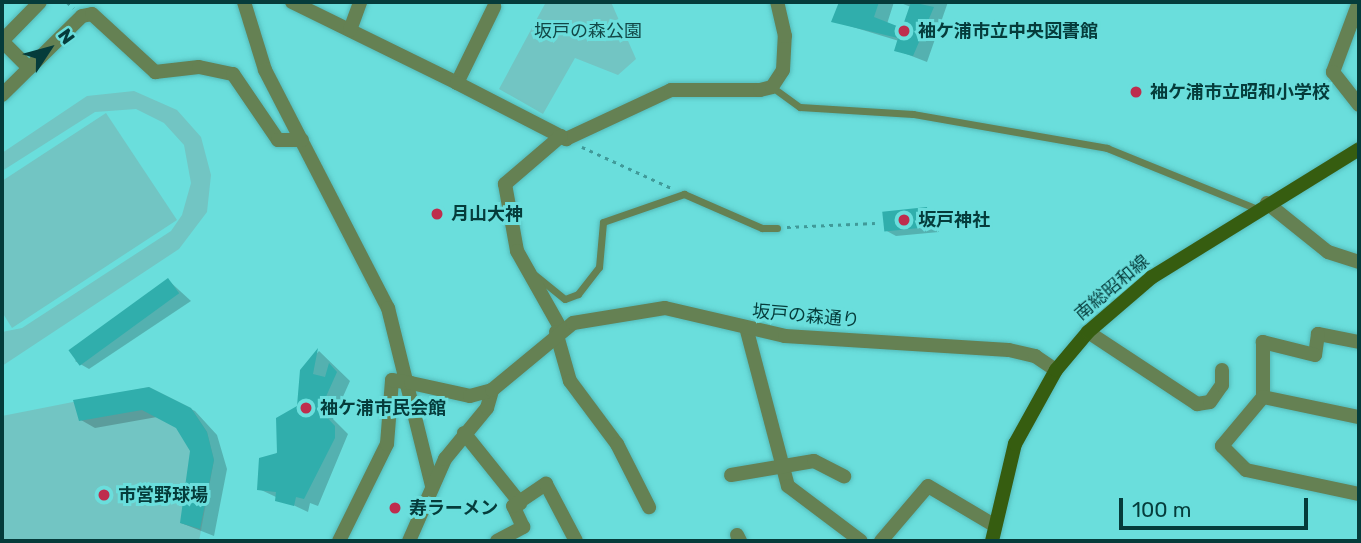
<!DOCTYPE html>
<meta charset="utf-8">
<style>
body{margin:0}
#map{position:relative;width:1361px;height:543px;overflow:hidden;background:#6adedc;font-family:Rubik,"Noto Sans JP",sans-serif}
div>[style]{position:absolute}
.green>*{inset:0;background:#72c5c3}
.shadow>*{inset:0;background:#0003}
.building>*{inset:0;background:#30aeac;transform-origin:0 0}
.path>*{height:2.5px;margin-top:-1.25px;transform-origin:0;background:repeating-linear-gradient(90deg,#409a99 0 3.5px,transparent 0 8.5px)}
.roads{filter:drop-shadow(0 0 2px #54bab9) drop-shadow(0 0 2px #54bab9)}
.service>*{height:7px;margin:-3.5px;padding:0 3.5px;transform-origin:3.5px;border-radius:3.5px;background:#658153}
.minor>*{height:14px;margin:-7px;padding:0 7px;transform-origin:7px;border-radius:7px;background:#658153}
.tertiary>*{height:14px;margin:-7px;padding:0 7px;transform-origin:7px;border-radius:7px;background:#658153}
.secondary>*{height:14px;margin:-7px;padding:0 7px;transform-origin:7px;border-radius:7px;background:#365d10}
.dots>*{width:19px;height:19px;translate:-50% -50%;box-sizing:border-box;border:4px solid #6adedc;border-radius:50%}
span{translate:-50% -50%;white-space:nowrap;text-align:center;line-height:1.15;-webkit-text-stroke:6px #6adedc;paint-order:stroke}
.park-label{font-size:18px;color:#124847}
.poi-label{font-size:18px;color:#053c3b;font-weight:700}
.left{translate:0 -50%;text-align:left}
.street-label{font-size:18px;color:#053c3b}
.frame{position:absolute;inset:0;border:4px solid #053c3b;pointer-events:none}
.north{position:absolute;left:14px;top:14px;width:70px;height:70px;-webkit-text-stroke:5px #6adedc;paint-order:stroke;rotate:54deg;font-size:19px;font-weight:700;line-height:28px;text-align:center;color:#053c3b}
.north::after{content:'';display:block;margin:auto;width:24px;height:32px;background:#053c3b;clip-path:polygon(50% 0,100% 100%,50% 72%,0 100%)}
.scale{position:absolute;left:1119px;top:498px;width:189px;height:32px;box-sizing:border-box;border:4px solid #053c3b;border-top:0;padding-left:9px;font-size:21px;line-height:24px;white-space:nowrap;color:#053c3b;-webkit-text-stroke:5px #6adedc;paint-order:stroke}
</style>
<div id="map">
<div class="green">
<div style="clip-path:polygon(546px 2px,611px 2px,636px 59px,618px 75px,575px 58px,543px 114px,499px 89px)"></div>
<div style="clip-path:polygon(134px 91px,177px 110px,201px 137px,211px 175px,207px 212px,179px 249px,2px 366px,2px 332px,22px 328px,171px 231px,182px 215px,191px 183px,184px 145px,164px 123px,136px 109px,95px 112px,2px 171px,2px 153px,87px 96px)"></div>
<div style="clip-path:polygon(106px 113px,177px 220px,12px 328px,2px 312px,2px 181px)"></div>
<div style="clip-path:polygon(149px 387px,191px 408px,207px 432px,214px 460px,199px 541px,2px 541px,2px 416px)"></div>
</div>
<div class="shadow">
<div style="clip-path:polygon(841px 2px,894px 2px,887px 24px,903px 30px,911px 7px,898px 2px,948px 2px,927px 62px,896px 50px,899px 41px,833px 21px)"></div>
<div style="clip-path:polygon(927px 209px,937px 215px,939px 232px,896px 236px,885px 230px)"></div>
<div style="clip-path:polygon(168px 280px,191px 301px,89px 369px,75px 361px)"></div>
<div style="clip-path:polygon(319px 351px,350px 381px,333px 419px,348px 434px,318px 506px,310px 503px,308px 512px,259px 489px,299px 407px,301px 371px)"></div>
<div style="clip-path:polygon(149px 388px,195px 411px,217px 435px,227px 469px,214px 536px,181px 523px,192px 451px,178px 428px,157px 417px,95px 428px,81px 420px)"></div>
</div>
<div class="building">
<div style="clip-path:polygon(839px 2px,879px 2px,874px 17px,902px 28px,911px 2px,934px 7px,913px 56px,894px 51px,898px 38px,831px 22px)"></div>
<div style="left:927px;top:207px;width:20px;height:45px;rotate:84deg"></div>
<div style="left:168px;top:278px;width:19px;height:123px;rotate:54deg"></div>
<div style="clip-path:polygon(318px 348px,313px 374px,325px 377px,329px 363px,337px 372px,320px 410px,335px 426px,335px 438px,304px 499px,296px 497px,294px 506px,275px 501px,276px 492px,257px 490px,259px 458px,277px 453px,276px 418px,297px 406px,300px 370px)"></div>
<div style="clip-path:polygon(149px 387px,191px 408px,207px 432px,214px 460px,200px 529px,180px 523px,190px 451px,176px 428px,142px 410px,79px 421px,73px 400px)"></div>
</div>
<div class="path">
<div style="left:67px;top:2px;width:9px;rotate:41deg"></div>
<div style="left:582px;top:147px;width:98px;rotate:24.7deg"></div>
<div style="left:787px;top:227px;width:88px;rotate:-2.6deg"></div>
</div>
<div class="roads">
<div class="service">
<div style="left:772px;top:87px;width:34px;rotate:36deg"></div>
<div style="left:800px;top:107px;width:113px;rotate:3.5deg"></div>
<div style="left:913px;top:114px;width:197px;rotate:9.9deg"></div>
<div style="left:1107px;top:148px;width:162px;rotate:22.1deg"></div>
<div style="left:535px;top:275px;width:38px;rotate:39deg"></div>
<div style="left:565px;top:299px;width:14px;rotate:-21deg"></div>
<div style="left:578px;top:294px;width:34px;rotate:-52deg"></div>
<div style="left:599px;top:267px;width:45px;rotate:-84.9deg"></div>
<div style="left:603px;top:222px;width:86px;rotate:-19.1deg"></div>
<div style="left:684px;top:194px;width:85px;rotate:23.6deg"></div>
<div style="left:762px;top:228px;width:15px"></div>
</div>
<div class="minor">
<div style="left:244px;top:2px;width:71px;rotate:72.8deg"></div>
<div style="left:265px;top:70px;width:268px;rotate:62.7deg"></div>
<div style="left:388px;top:308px;width:183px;rotate:76.1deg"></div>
<div style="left:292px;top:2px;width:184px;rotate:26.1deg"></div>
<div style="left:457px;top:83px;width:85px;rotate:-64deg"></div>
<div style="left:1359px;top:2px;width:75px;rotate:110.4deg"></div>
<div style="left:1333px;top:72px;width:42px;rotate:51.8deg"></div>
<div style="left:350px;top:30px;width:30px;rotate:-70deg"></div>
<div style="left:29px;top:68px;width:38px;rotate:-135deg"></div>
<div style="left:2px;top:41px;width:54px;rotate:-45.7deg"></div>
<div style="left:457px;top:83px;width:123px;rotate:27.2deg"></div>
<div style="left:566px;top:139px;width:116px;rotate:-25deg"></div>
<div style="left:671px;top:90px;width:89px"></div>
<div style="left:760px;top:90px;width:12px;rotate:-14deg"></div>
<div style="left:772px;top:87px;width:20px;rotate:-57deg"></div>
<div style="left:783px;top:70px;width:34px;rotate:-87deg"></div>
<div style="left:785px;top:36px;width:35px;rotate:-103deg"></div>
<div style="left:2px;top:95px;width:112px;rotate:-44.6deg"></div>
<div style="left:82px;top:16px;width:10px;rotate:-11deg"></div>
<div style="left:92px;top:14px;width:86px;rotate:42.6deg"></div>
<div style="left:155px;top:72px;width:44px;rotate:-6.5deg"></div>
<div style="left:199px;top:67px;width:35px;rotate:12deg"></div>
<div style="left:233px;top:74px;width:80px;rotate:55.7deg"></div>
<div style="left:278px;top:140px;width:24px"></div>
<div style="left:561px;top:136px;width:74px;rotate:139.4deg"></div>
<div style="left:505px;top:184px;width:68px;rotate:79.8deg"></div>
<div style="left:517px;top:251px;width:90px;rotate:60.6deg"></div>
<div style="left:1267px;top:203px;width:78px;rotate:38.8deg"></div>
<div style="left:1328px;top:252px;width:33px;rotate:18deg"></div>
<div style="left:747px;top:331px;width:160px;rotate:75.2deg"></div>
<div style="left:788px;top:486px;width:91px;rotate:37deg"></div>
<div style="left:556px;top:332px;width:51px;rotate:74.1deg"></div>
<div style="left:570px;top:381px;width:79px;rotate:53.3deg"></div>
<div style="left:617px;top:444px;width:71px;rotate:63.1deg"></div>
<div style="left:1088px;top:332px;width:131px;rotate:33.4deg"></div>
<div style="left:1197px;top:404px;width:13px;rotate:-9deg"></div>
<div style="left:1210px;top:402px;width:21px;rotate:-55deg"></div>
<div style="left:1222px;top:385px;width:15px;rotate:-90deg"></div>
<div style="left:1359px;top:342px;width:42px;rotate:-169deg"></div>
<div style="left:1318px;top:334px;width:21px;rotate:98deg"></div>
<div style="left:1315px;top:355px;width:54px;rotate:-166deg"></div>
<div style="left:1263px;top:342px;width:55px;rotate:90deg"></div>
<div style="left:1263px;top:397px;width:64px;rotate:129.9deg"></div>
<div style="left:1222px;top:446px;width:34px;rotate:45deg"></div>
<div style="left:1246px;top:470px;width:116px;rotate:12deg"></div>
<div style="left:1263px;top:397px;width:98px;rotate:11.8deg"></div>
<div style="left:464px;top:433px;width:90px;rotate:51.3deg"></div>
<div style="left:731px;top:475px;width:84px;rotate:-9.6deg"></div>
<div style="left:814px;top:461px;width:34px;rotate:27deg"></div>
<div style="left:737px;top:535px;width:7px;rotate:63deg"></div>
<div style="left:339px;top:541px;width:108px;rotate:-63.7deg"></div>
<div style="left:387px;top:444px;width:64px;rotate:-85.5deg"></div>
<div style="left:392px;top:380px;width:19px;rotate:9deg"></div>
<div style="left:409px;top:541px;width:90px;rotate:-66.3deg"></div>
<div style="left:445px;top:459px;width:66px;rotate:-50.5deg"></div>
<div style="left:487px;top:408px;width:19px;rotate:-74deg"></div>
<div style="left:497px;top:541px;width:30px;rotate:-28deg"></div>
<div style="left:523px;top:527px;width:23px;rotate:-115deg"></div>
<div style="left:513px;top:506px;width:40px;rotate:-34deg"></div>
<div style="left:546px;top:484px;width:64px;rotate:62.2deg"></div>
<div style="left:881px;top:541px;width:72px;rotate:-49.5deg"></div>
<div style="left:928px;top:486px;width:74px;rotate:30.7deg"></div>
</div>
<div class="tertiary">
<div style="left:411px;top:383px;width:60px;rotate:12.4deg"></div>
<div style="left:470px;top:396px;width:23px;rotate:-15deg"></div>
<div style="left:492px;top:390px;width:105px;rotate:-39.6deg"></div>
<div style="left:573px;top:323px;width:93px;rotate:-9.3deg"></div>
<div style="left:665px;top:308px;width:123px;rotate:13.1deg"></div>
<div style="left:785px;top:336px;width:224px;rotate:3.6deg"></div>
<div style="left:1009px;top:350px;width:27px;rotate:13deg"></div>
<div style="left:1035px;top:356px;width:25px;rotate:34deg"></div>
</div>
<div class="secondary">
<div style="left:992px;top:541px;width:100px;rotate:-76.7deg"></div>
<div style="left:1015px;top:444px;width:85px;rotate:-61deg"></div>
<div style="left:1056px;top:370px;width:50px;rotate:-49.9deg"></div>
<div style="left:1088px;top:332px;width:84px;rotate:-40.7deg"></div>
<div style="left:1152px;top:277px;width:243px;rotate:-31.7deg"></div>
</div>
</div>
<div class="dots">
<div style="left:904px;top:31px;background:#be2d4d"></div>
<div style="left:1136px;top:92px;background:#be2d4d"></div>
<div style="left:437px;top:214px;background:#be2d4d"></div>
<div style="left:904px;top:220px;background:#be2d4d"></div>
<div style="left:306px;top:408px;background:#be2d4d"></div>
<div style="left:104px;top:495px;background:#be2d4d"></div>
<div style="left:395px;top:508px;background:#be2d4d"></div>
</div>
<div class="park-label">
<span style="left:588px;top:31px">坂戸の森公園</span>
</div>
<div class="poi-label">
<span class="left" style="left:918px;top:31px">袖ケ浦市立中央図書館</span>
<span class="left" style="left:1150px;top:92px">袖ケ浦市立昭和小学校</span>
<span class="left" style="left:451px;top:214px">月山大神</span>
<span class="left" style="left:918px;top:220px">坂戸神社</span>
<span class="left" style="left:320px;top:408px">袖ケ浦市民会館</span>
<span class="left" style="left:118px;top:495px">市営野球場</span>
<span class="left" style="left:409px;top:508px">寿ラーメン</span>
</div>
<div class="street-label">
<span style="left:1112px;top:288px;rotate:-40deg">南総昭和線</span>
<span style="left:806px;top:316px;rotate:5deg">坂戸の森通り</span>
</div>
<div class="frame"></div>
<div class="north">N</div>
<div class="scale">100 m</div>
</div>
